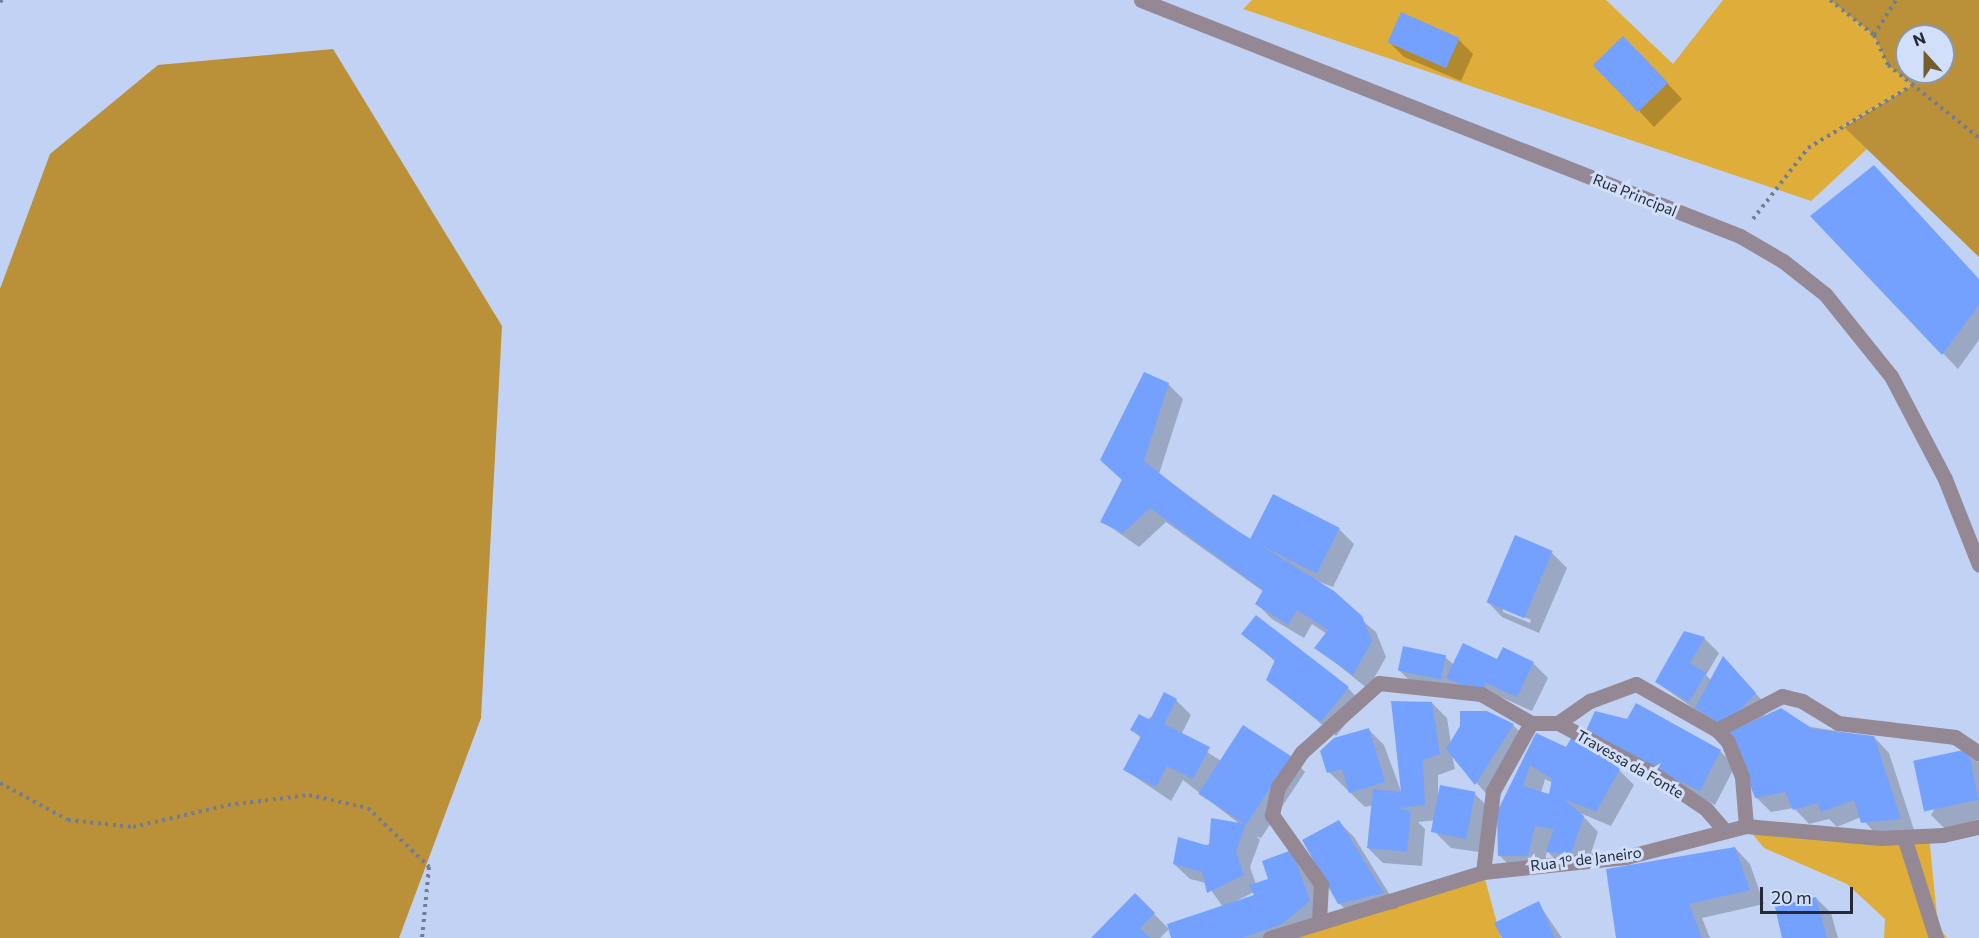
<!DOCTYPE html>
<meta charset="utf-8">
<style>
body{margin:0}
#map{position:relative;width:1979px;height:938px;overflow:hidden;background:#c1d2f4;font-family:Commissioner,sans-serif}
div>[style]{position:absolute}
.green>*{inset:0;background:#dfad39}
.forest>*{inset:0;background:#ba9139}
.shadow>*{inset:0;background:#0003}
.building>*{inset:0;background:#75a1fe;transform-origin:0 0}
.path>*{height:4px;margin-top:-2px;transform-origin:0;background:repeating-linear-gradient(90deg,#717d94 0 3px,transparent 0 7.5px)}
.minor>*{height:15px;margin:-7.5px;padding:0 7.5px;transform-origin:7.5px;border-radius:7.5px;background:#938894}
span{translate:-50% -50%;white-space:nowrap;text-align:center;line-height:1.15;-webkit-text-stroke:6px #d1dffa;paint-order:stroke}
.street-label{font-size:15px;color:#242b37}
.north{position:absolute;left:1895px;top:24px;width:60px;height:60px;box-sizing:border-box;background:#d1dffa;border:2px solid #8c97ac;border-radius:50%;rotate:339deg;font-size:16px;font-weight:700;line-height:24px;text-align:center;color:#242b37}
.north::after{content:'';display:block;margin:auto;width:21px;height:27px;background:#755e2e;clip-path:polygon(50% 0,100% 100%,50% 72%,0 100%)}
.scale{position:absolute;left:1760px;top:887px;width:93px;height:27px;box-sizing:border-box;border:3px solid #242b37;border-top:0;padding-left:8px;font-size:18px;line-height:21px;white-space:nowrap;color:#242b37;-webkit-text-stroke:4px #d1dffa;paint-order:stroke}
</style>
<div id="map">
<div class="green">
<div style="clip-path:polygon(1252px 0,1606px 0,1673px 64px,1723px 0,1830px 0,1874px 35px,1888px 65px,1913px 85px,1844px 126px,1867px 149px,1811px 201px,1243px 9px)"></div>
<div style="clip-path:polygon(1746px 826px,1929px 836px,1938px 926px,1947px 938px,1884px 938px,1885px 919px,1847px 884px,1764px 848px)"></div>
<div style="clip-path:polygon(1483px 872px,1501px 938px,1292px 938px)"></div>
</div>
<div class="forest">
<div style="clip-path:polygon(evenodd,1830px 0,1979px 0,1979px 257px,1844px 127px,1913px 85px,1888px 65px,1874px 35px,1830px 0,1907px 36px,1943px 36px,1943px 72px,1907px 72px,1907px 36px)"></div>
<div style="clip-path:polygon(333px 49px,502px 326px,481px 718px,399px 938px,0 938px,0 289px,50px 154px,158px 65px)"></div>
</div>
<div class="shadow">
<div style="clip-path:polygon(1458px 39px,1473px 54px,1461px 81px,1404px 57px,1389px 42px)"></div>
<div style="clip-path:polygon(1638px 52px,1682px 99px,1654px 127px,1640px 112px)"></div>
<div style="clip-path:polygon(1813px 216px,1979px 279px,1979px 340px,1958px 369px)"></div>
<div style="clip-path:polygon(1168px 384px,1183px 399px,1159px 474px,1251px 541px,1339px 529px,1354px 544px,1333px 587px,1312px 579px,1376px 632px,1386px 657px,1368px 689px,1316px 647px,1327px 634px,1312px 624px,1304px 638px,1272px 619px,1257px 604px,1264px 592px,1166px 522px,1139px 547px,1102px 521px)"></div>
<div style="clip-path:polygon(evenodd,1552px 553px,1567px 568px,1539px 633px,1502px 617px,1488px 602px,1552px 553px,1503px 608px,1531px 620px,1530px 623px,1503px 612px,1503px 608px)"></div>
<div style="clip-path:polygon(1243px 634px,1348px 688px,1362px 703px,1336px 736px,1268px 680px,1276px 662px)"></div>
<div style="clip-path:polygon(1704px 638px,1719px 653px,1706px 675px,1711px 680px,1737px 673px,1770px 709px,1761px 719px,1874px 737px,1889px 753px,1915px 833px,1878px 837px,1861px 817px,1837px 827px,1829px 819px,1809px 824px,1794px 808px,1771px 812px,1756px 797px,1733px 736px,1656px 682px)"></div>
<div style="clip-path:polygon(1504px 649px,1533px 663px,1548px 678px,1532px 711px,1501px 697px,1496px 708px,1463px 692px,1415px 686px,1400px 671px,1445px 657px,1454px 665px,1498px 661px)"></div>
<div style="clip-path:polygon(evenodd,1176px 700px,1191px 715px,1181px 735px,1221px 761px,1290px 757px,1305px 772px,1261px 838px,1256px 836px,1260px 840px,1250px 867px,1256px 884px,1270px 880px,1292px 851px,1307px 866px,1325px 917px,1298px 938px,1173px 938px,1223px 907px,1206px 883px,1190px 879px,1174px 864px,1241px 825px,1183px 780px,1171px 801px,1125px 770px,1141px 738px,1132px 730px,1176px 700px,1254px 892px,1256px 896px,1237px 903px,1236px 901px,1254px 892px)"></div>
<div style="clip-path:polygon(1432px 703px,1447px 718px,1451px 744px,1513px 725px,1528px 740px,1491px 799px,1452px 755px,1455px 769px,1438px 775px,1438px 795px,1474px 793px,1489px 808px,1486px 853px,1451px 848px,1436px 833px,1437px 820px,1418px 822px,1425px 829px,1422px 866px,1383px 863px,1368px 848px,1373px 805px,1365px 807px,1329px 772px,1369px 730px,1384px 745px,1402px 794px)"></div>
<div style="clip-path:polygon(evenodd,1537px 735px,1619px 770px,1634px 785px,1611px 826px,1580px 813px,1598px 832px,1586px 868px,1563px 867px,1547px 851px,1543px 870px,1514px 870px,1499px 855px,1537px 735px,1545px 779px,1553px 783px,1550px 796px,1541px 793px,1545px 779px)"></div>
<div style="clip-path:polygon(1601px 749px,1720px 751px,1735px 766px,1715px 805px)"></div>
<div style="clip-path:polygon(1968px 751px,1979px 762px,1979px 819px,1946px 830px,1931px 815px)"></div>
<div style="clip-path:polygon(1339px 822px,1354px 837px,1398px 908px,1354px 918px,1339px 903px)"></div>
<div style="clip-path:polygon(1735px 848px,1750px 864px,1764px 904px,1702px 918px,1710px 938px,1617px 938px)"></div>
<div style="clip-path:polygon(1135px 895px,1169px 929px,1160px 938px,1093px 938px)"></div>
<div style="clip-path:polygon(1816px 898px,1831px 913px,1838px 938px,1784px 938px)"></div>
<div style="clip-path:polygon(1538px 903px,1562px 938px,1503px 938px)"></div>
</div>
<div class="building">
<div style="left:1401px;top:12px;width:64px;height:33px;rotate:24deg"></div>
<div style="left:1623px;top:36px;width:65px;height:42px;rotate:46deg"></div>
<div style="clip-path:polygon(1874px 165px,1979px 279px,1979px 305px,1942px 355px,1810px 216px)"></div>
<div style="clip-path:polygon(1144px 372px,1169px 383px,1144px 461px,1214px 516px,1334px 591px,1362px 616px,1372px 641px,1353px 675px,1314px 648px,1328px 630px,1297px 610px,1288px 625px,1255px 604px,1263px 590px,1150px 508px,1123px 533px,1100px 522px,1122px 480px,1100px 460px)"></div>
<div style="left:1273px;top:494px;width:75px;height:51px;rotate:27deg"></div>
<div style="left:1515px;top:535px;width:41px;height:73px;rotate:23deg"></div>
<div style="clip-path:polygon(1256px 615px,1349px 687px,1321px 722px,1266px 680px,1275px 660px,1241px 634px)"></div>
<div style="clip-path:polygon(1684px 631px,1705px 637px,1690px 663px,1706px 673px,1689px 702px,1655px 682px)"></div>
<div style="clip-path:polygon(1463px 643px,1497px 659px,1503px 647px,1534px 662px,1517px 697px,1486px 683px,1481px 694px,1446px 678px)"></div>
<div style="left:1403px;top:646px;width:44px;height:25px;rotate:12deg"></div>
<div style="clip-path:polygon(1723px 656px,1756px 693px,1724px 726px,1695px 708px)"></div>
<div style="clip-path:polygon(1164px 692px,1177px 699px,1164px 724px,1210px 747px,1193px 779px,1167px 766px,1156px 787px,1123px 770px,1141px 736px,1130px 730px,1139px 714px,1150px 720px)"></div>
<div style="clip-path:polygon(1391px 701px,1432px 702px,1440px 754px,1423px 760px,1425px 805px,1399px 808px,1411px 812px,1407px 852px,1367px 848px,1373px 789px,1401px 792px)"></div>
<div style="clip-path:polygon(1636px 703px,1721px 750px,1700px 791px,1584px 735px,1595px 711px,1627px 719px)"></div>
<div style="clip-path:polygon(1781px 708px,1813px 729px,1874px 736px,1901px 819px,1861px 823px,1854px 800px,1821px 812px,1818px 803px,1793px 810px,1785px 792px,1755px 798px,1730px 732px)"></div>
<div style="clip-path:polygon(1460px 711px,1487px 711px,1514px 724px,1475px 785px,1446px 749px,1460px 726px)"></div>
<div style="left:1243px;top:725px;width:57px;height:82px;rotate:33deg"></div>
<div style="clip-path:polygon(1369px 728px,1385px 782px,1349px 793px,1342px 769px,1327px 773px,1320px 751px,1334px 738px)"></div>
<div style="clip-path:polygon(evenodd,1536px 733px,1566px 747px,1573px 735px,1620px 769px,1596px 812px,1564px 799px,1584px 816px,1571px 854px,1546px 852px,1554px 829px,1535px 826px,1528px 856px,1498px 856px,1497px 812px,1536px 733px,1530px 765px,1552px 779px,1549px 794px,1523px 786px,1530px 765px)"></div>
<div style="left:1968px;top:749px;width:52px;height:56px;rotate:78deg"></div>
<div style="left:1440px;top:785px;width:36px;height:48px;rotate:11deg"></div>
<div style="clip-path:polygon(1211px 818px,1246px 824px,1236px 851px,1244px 875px,1207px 893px,1202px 872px,1173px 864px,1178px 837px,1209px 846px)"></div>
<div style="clip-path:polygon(1339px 820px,1384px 893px,1338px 904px,1302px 840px)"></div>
<div style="clip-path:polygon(1735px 847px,1750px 890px,1689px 904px,1702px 938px,1616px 938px,1606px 869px)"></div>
<div style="clip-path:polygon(1292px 850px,1310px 901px,1282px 924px,1242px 938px,1171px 938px,1167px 924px,1254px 895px,1249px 885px,1268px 879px,1262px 861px)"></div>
<div style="clip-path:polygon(1135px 893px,1155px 913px,1140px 928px,1150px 938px,1091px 938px)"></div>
<div style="clip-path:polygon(1816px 897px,1827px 938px,1782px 938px,1775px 907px)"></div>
<div style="clip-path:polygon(1539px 901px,1555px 938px,1502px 938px,1494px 923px)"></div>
</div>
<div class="path">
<div style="left:1830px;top:0;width:56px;rotate:38.5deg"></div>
<div style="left:1874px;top:35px;width:33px;rotate:65deg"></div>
<div style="left:1888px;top:65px;width:117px;rotate:38.7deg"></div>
<div style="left:0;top:2px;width:3px;rotate:-45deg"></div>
<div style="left:1874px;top:35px;width:41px;rotate:-57.8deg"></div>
<div style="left:1753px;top:219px;width:90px;rotate:-52.2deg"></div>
<div style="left:1808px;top:148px;width:122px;rotate:-31deg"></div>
<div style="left:0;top:783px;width:77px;rotate:28.6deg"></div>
<div style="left:68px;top:820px;width:65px;rotate:6.1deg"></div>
<div style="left:133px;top:827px;width:98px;rotate:-13deg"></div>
<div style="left:228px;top:805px;width:82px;rotate:-7deg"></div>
<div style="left:309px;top:795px;width:60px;rotate:12.4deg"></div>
<div style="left:368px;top:808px;width:85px;rotate:44deg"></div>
<div style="left:429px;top:867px;width:71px;rotate:95.6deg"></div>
</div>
<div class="minor">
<div style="left:1141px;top:0;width:644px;rotate:21.5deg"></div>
<div style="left:1740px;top:236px;width:50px;rotate:30.2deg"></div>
<div style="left:1783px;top:261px;width:53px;rotate:38.2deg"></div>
<div style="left:1825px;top:294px;width:105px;rotate:51.2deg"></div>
<div style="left:1891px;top:376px;width:116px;rotate:62.3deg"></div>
<div style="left:1945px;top:479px;width:92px;rotate:68.4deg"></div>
<div style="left:1558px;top:723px;width:109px;rotate:28deg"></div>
<div style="left:1654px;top:774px;width:63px;rotate:33.9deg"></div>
<div style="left:1706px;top:809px;width:29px;rotate:49deg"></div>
<div style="left:1717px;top:730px;width:73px;rotate:-27.6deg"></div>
<div style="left:1782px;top:696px;width:21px;rotate:14deg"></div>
<div style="left:1802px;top:701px;width:42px;rotate:31.4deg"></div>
<div style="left:1838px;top:723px;width:118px;rotate:6.8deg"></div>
<div style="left:1955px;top:737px;width:29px;rotate:34deg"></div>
<div style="left:1904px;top:837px;width:106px;rotate:72.4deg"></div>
<div style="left:1483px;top:872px;width:82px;rotate:-83deg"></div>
<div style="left:1493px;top:791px;width:78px;rotate:-60.8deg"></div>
<div style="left:1319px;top:921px;width:37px;rotate:-87deg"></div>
<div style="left:1321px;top:884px;width:85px;rotate:-125.4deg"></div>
<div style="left:1272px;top:815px;width:29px;rotate:-78deg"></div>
<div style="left:1278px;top:787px;width:42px;rotate:-55.6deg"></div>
<div style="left:1302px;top:752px;width:103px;rotate:-41.9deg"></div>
<div style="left:1379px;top:683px;width:103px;rotate:6.2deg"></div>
<div style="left:1481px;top:694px;width:58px;rotate:30.1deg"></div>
<div style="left:1531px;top:723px;width:27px"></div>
<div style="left:1558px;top:723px;width:39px;rotate:-35deg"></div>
<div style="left:1590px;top:701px;width:49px;rotate:-20.3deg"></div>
<div style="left:1636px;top:684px;width:93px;rotate:29.6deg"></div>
<div style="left:1717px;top:730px;width:16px;rotate:47deg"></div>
<div style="left:1728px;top:742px;width:38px;rotate:68deg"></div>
<div style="left:1742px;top:777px;width:49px;rotate:85.3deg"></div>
<div style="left:1270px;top:938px;width:223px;rotate:-17.2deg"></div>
<div style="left:1483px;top:872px;width:144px;rotate:-6deg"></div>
<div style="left:1626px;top:857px;width:124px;rotate:-14.5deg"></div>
<div style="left:1746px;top:826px;width:135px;rotate:5.1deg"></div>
<div style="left:1880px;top:838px;width:63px;rotate:-2.7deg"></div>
<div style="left:1943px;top:835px;width:37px;rotate:-13deg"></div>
</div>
<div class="street-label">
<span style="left:1635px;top:195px;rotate:22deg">Rua Principal</span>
<span style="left:1630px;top:764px;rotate:30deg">Travessa da Fonte</span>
<span style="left:1586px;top:859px;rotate:-7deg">Rua 1º de Janeiro</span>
</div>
<div class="north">N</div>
<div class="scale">20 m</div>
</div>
